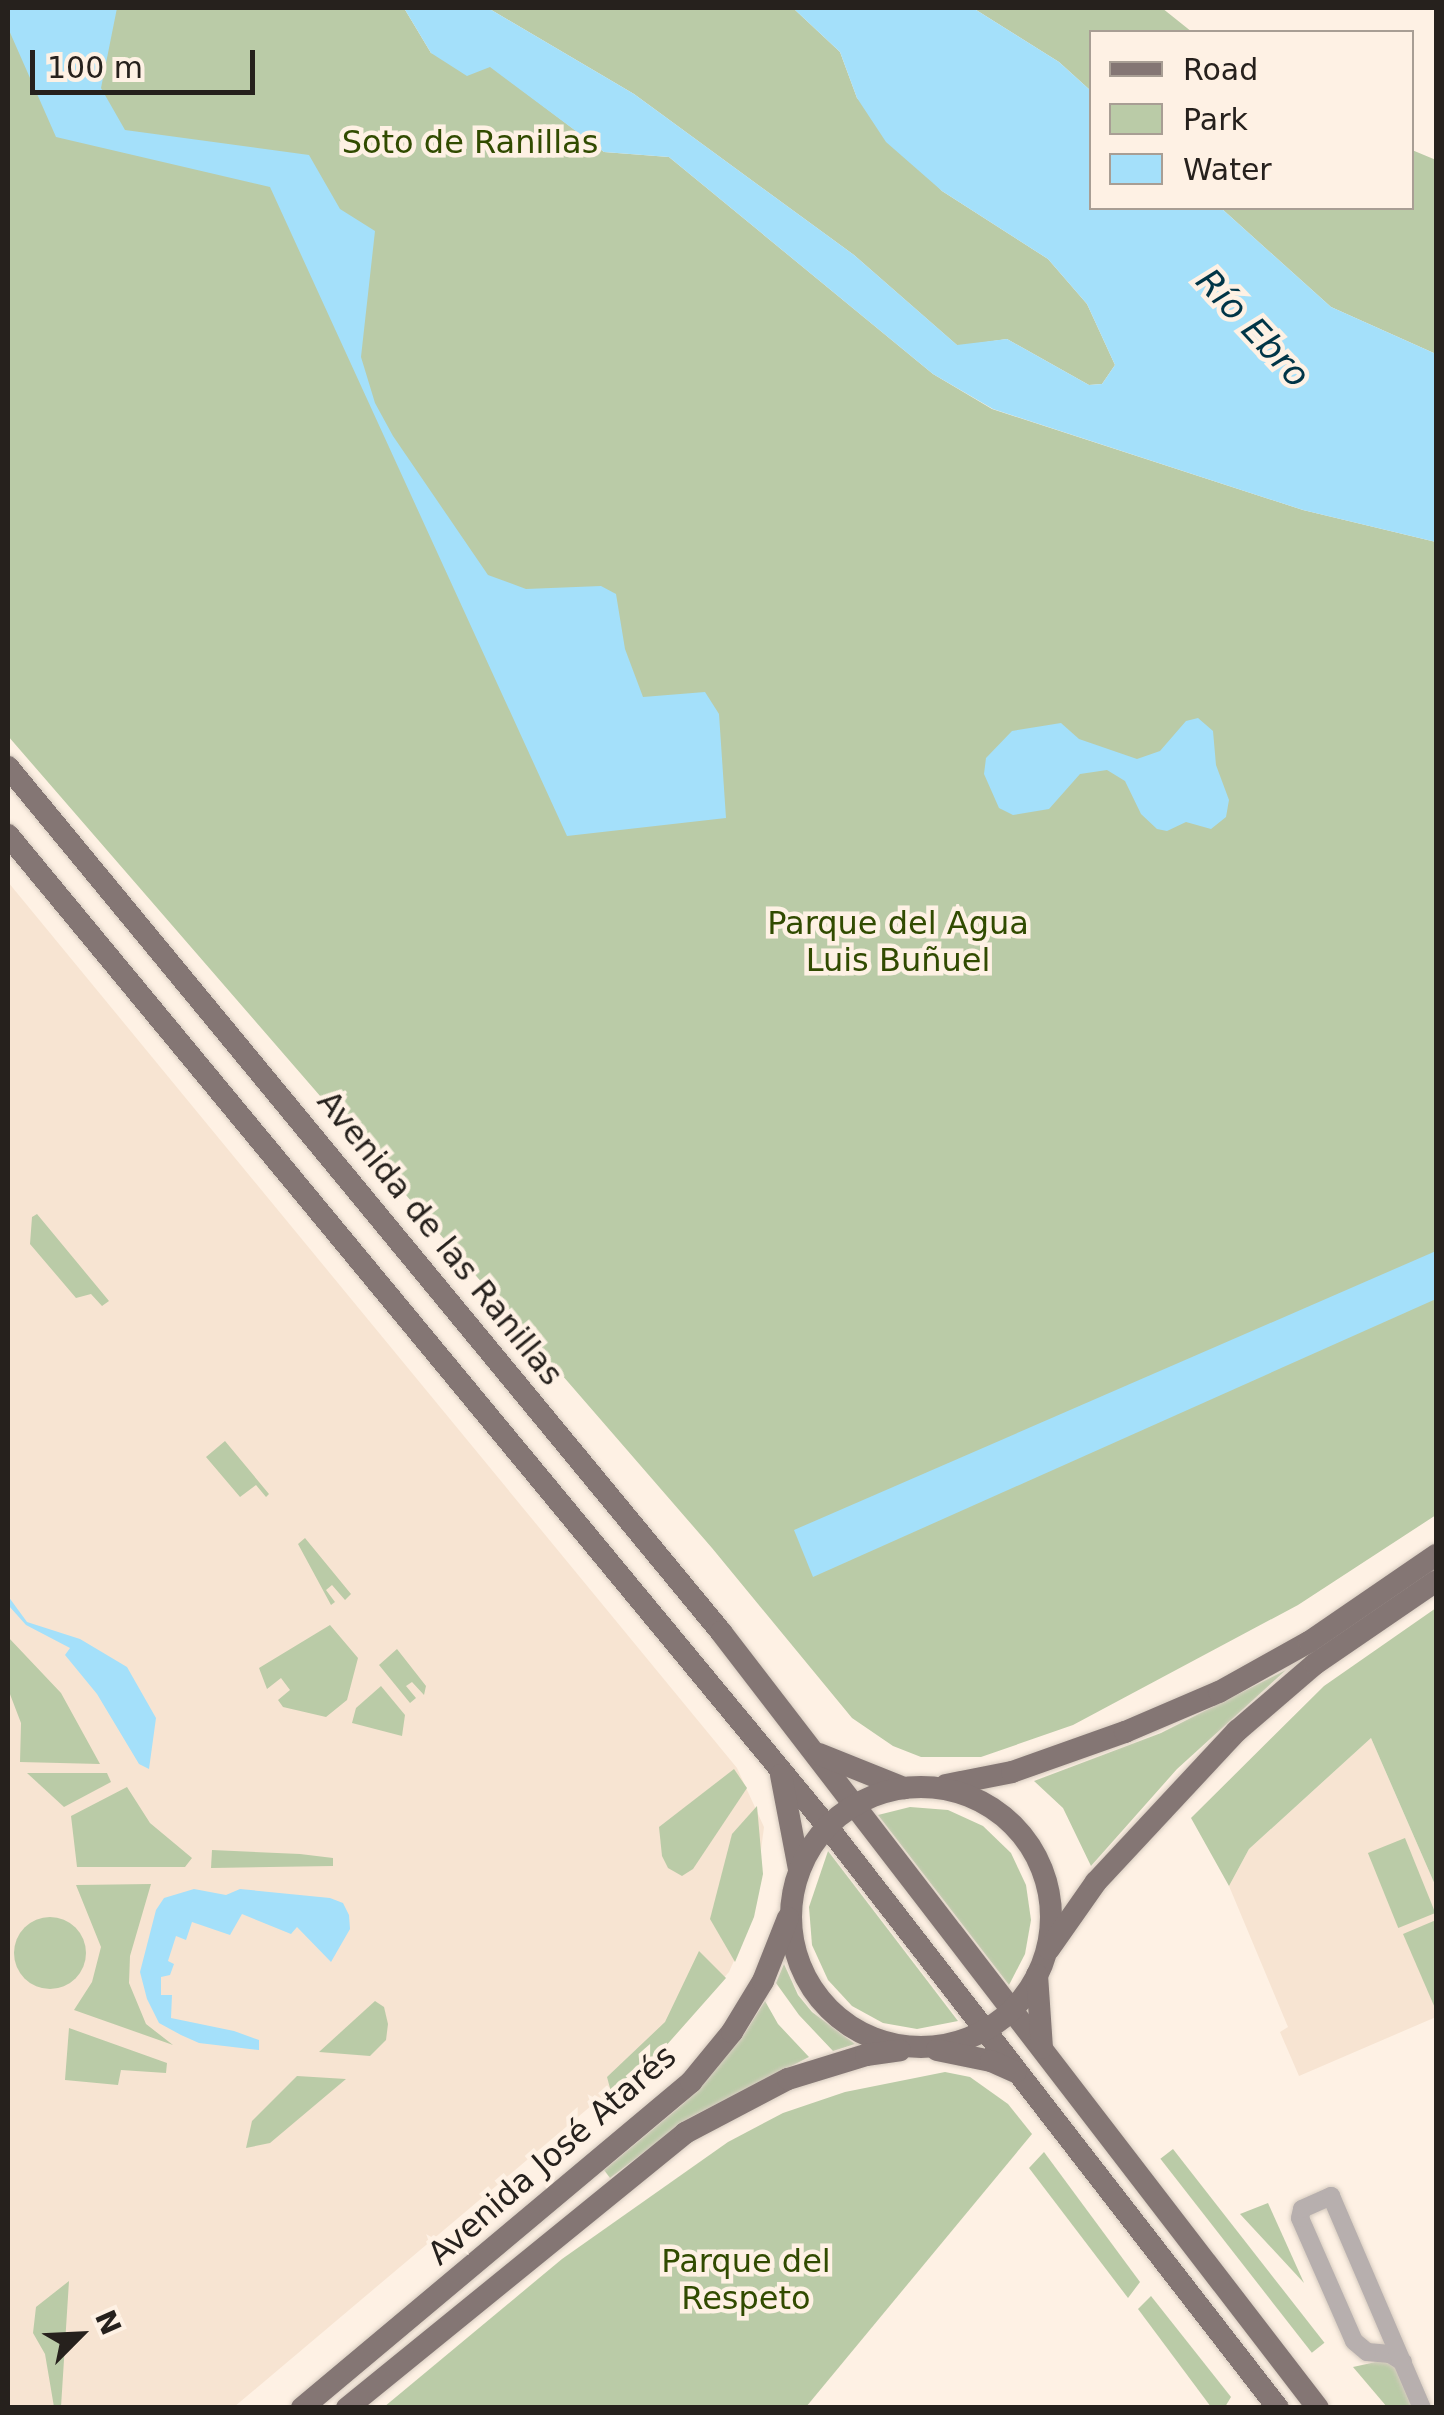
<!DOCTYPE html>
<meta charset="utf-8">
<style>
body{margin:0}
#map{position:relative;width:1444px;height:2415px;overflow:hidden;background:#fef1e4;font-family:"DejaVu Sans",sans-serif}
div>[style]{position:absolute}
.built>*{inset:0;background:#f7e4d2}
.green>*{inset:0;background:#bacba7;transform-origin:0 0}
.round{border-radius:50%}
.water>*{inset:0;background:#a4e0fa}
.roads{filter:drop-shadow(0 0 2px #d7ccc0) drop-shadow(0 0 2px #d7ccc0)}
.minor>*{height:18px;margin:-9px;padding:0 9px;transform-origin:9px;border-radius:9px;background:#b7afae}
.major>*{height:22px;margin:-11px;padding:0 11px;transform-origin:11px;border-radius:11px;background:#847674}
.major>.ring{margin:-11px;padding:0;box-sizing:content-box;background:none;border:22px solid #847674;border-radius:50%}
span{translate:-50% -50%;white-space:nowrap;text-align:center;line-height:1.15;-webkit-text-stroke:9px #fef1e4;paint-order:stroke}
.park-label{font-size:32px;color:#314b00}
.street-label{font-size:32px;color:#26211d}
.water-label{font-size:35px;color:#003547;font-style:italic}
.frame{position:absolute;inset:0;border:10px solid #26211d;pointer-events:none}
.legend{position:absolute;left:1089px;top:30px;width:325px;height:180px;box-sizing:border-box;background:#fef1e4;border:2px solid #a89e94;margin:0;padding:12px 18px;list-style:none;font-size:30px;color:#26211d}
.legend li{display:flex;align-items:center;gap:20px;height:50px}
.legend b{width:50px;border:2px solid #a89e94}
.north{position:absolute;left:30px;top:2285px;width:100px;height:100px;-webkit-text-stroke:8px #fef1e4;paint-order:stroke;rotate:66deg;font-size:28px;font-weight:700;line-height:40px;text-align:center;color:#26211d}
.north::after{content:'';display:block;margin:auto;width:35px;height:45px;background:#26211d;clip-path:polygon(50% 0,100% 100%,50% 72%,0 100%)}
.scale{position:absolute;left:30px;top:50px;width:225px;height:45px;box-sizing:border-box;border:5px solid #26211d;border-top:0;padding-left:12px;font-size:30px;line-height:35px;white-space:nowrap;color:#26211d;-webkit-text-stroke:8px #fef1e4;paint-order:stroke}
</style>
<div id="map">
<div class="built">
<div style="clip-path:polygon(8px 882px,737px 1768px,764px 1827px,752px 1920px,729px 1972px,662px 2046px,234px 2407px,8px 2407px)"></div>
<div style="clip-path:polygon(1371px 1738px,1436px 1887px,1436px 2017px,1299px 2076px,1280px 2032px,1288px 2027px,1229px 1886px,1249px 1849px)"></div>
</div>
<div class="green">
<div style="clip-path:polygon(8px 8px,404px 8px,431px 53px,490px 66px,604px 152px,669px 157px,933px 374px,992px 409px,1303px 510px,1436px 542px,1436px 1515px,1298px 1605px,1073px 1725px,981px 1757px,921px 1757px,893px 1746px,852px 1718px,712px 1548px,8px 736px)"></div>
<div style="clip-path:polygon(488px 8px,793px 8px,840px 52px,857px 98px,942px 191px,1048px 259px,1087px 304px,1115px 365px,1102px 384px,1089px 385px,1007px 339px,958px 346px,854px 255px,634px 94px)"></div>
<div style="clip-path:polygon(973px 8px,1162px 8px,1192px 32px,1092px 32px,1091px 91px,1059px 62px)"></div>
<div style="clip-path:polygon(1412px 150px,1436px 160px,1436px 354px,1331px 307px,1221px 208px,1412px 208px)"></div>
<div style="clip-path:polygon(37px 1214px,109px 1301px,102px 1306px,91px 1294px,76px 1298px,30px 1244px,32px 1217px)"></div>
<div style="clip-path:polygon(225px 1441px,269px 1494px,266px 1497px,256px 1485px,240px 1497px,206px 1457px)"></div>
<div style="clip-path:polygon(305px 1538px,351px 1594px,345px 1600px,332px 1585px,326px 1590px,335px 1602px,331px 1605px,298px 1544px)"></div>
<div style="clip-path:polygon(1436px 1608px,1436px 1887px,1371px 1738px,1249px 1849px,1229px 1886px,1191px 1818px,1324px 1686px)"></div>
<div style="clip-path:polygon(330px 1625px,358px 1658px,347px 1700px,326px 1717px,283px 1707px,278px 1700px,290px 1690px,281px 1678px,267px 1689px,259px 1668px)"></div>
<div style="clip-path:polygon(8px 1637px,61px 1693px,100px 1764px,20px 1762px,21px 1723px,8px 1689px)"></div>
<div style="clip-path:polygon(397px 1649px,426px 1686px,424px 1695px,412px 1682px,406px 1686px,416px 1698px,410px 1703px,379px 1665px)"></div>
<div style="clip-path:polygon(1286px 1670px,1177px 1769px,1091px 1866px,1063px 1808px,1034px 1781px,1161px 1733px)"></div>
<div style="clip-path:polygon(381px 1686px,405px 1715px,402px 1736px,352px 1723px,356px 1708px)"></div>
<div style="clip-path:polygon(734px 1769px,747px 1788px,693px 1869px,682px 1876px,668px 1868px,662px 1856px,659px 1827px)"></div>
<div style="clip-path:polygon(27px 1773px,107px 1773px,111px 1782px,64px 1807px)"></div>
<div style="clip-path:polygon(127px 1787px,150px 1823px,192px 1858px,185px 1867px,77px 1867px,71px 1816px)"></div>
<div style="clip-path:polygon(757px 1806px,763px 1874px,754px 1917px,735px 1962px,710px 1919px,732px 1834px)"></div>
<div style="clip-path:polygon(910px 1807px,948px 1810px,983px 1826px,1011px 1853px,1026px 1885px,1031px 1920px,1025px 1954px,1009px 1985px,878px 1815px)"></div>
<div style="left:1405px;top:1838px;width:81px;height:40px;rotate:68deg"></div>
<div style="clip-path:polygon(212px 1850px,300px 1854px,333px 1858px,333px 1866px,211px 1868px)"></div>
<div style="clip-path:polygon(828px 1851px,958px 2021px,917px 2029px,883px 2023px,852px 2006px,828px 1980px,812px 1945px,809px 1907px)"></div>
<div style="clip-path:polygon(151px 1884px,130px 1956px,129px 1983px,146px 2024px,173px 2045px,74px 2010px,92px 1982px,101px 1947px,76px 1885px)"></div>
<div class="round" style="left:14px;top:1917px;width:72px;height:72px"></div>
<div style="clip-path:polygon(1436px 1920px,1436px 2008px,1435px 2008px,1403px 1934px)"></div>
<div style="clip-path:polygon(699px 1951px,726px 1978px,664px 2048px,611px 2092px,607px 2077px,665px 2022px)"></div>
<div style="clip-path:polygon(784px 1964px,798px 1995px,812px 2012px,855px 2044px,833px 2051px,799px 2015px,776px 1983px)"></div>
<div style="clip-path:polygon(375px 2001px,384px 2007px,388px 2024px,386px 2040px,370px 2056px,319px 2052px)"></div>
<div style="clip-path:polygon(765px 2001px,778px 2024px,809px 2057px,689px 2118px,610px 2178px,604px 2170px,683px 2104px,741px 2039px)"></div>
<div style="clip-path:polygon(69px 2028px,167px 2063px,166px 2073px,121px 2070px,118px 2085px,65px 2080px)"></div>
<div style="clip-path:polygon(945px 2072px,970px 2077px,1008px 2104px,1032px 2134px,806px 2407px,384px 2407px,562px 2259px,728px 2142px,783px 2113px,845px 2092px)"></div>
<div style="clip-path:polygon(297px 2076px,346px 2079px,270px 2143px,246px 2148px,252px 2121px)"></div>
<div style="left:1173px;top:2149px;width:246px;height:16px;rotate:52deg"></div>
<div style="clip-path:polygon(1044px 2152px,1140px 2282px,1128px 2298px,1029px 2168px)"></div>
<div style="clip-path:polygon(1268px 2203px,1304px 2283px,1240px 2214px)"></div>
<div style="clip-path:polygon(69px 2281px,61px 2407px,54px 2407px,45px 2354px,33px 2333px,36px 2307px)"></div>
<div style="clip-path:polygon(1151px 2296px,1231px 2397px,1225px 2407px,1211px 2407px,1138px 2309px)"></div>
<div style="clip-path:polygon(1385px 2360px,1394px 2365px,1413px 2407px,1387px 2407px,1353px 2367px)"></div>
</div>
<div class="water">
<div style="clip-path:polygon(8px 8px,117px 8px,101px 88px,125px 130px,309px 155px,340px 209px,375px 231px,361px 357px,375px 403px,393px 436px,488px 575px,526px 589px,601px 586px,616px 594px,625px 649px,643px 697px,705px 692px,719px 714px,726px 818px,567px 836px,270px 187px,56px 137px,8px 28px)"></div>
<div style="clip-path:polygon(404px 8px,488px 8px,634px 94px,854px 255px,957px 345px,1007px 339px,1089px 385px,1102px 384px,1115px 365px,1087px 304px,1048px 259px,942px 191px,886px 142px,857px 98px,840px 52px,793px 8px,973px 8px,1059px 62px,1091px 91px,1092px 208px,1221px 208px,1331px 307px,1436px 354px,1436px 542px,1303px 510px,993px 409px,933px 374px,669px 157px,604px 152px,490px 67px,467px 76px,431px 53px)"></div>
<div style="clip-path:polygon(1198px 718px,1213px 731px,1216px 765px,1229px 800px,1226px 817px,1211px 829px,1186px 822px,1167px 831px,1157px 829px,1141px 814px,1125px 781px,1107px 770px,1080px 774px,1049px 809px,1013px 815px,999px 808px,984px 774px,986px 758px,1012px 731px,1061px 723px,1079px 739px,1137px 759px,1160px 751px,1186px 721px)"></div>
<div style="clip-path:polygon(1436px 1251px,1436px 1299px,813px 1577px,794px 1530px)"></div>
<div style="clip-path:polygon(8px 1596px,27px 1622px,80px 1639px,127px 1667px,156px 1718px,149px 1769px,139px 1764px,97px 1694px,65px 1655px,70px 1648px,26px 1625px,9px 1606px)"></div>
<div style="clip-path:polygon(194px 1889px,226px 1895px,240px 1889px,330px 1898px,343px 1903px,349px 1915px,350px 1929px,331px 1962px,297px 1927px,291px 1934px,242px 1914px,230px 1935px,192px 1922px,186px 1940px,176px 1936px,168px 1961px,174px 1964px,170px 1975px,161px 1977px,161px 1995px,172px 1995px,171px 2018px,234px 2031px,259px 2040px,259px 2050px,199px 2043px,181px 2035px,159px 2023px,147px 1999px,140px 1972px,156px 1910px,164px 1898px)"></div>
</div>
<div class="roads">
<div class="minor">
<div style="left:1403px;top:2362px;width:15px;rotate:-148deg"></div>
<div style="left:1390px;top:2354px;width:23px;rotate:-175deg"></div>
<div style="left:1367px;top:2352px;width:17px;rotate:-140deg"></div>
<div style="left:1354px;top:2341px;width:134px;rotate:-113.7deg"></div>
<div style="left:1300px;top:2218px;width:9px;rotate:-77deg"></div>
<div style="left:1302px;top:2209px;width:32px;rotate:-24deg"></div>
<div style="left:1331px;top:2196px;width:231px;rotate:66.8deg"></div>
</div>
<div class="major">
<div style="left:8px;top:767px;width:1121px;rotate:50.5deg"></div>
<div style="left:721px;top:1632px;width:979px;rotate:52.43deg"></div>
<div style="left:8px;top:835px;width:1286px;rotate:50.43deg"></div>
<div style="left:827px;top:1826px;width:736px;rotate:52.23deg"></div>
<div style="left:819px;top:1754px;width:92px;rotate:21.8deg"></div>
<div style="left:781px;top:1775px;width:96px;rotate:79.2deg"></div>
<div style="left:946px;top:1785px;width:67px;rotate:-11.1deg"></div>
<div style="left:1012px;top:1772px;width:120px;rotate:-19.5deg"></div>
<div style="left:1125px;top:1732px;width:102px;rotate:-23.1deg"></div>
<div style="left:1219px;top:1692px;width:103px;rotate:-29.1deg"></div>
<div style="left:1309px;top:1642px;width:154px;rotate:-34.4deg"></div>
<div class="ring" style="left:791px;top:1787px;width:238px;height:238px"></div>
<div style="left:1049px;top:1949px;width:82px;rotate:-55deg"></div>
<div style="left:1096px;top:1882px;width:207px;rotate:-47deg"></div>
<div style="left:1237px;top:1731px;width:103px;rotate:-40.7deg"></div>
<div style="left:1315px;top:1664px;width:147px;rotate:-34.4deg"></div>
<div style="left:1037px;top:1975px;width:73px;rotate:86.1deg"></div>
<div style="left:937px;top:2050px;width:55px;rotate:11.5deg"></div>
<div style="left:991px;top:2061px;width:27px;rotate:24deg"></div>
<div style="left:302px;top:2408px;width:508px;rotate:-39.96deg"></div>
<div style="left:691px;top:2082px;width:65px;rotate:-50.6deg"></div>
<div style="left:732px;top:2032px;width:60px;rotate:-58.7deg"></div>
<div style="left:763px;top:1981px;width:68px;rotate:-68.4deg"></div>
<div style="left:347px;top:2408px;width:436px;rotate:-39.1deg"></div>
<div style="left:685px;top:2133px;width:116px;rotate:-27.7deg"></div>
<div style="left:788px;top:2079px;width:82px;rotate:-17.1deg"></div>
<div style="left:866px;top:2055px;width:34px;rotate:-8deg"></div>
</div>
</div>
<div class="park-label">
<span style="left:470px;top:142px">Soto de Ranillas</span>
<span style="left:898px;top:942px">Parque del Agua<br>Luis Buñuel</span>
<span style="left:746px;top:2280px">Parque del<br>Respeto</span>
</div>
<div class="street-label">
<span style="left:440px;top:1238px;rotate:51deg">Avenida de las Ranillas</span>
<span style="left:552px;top:2155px;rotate:-41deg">Avenida José Atarés</span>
</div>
<div class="water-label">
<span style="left:1253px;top:328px;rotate:47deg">Río Ebro</span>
</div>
<div class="frame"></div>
<ul class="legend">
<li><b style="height:12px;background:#847674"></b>Road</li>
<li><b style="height:28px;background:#bacba7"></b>Park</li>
<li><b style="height:28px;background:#a4e0fa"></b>Water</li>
</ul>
<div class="north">N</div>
<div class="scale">100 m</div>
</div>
